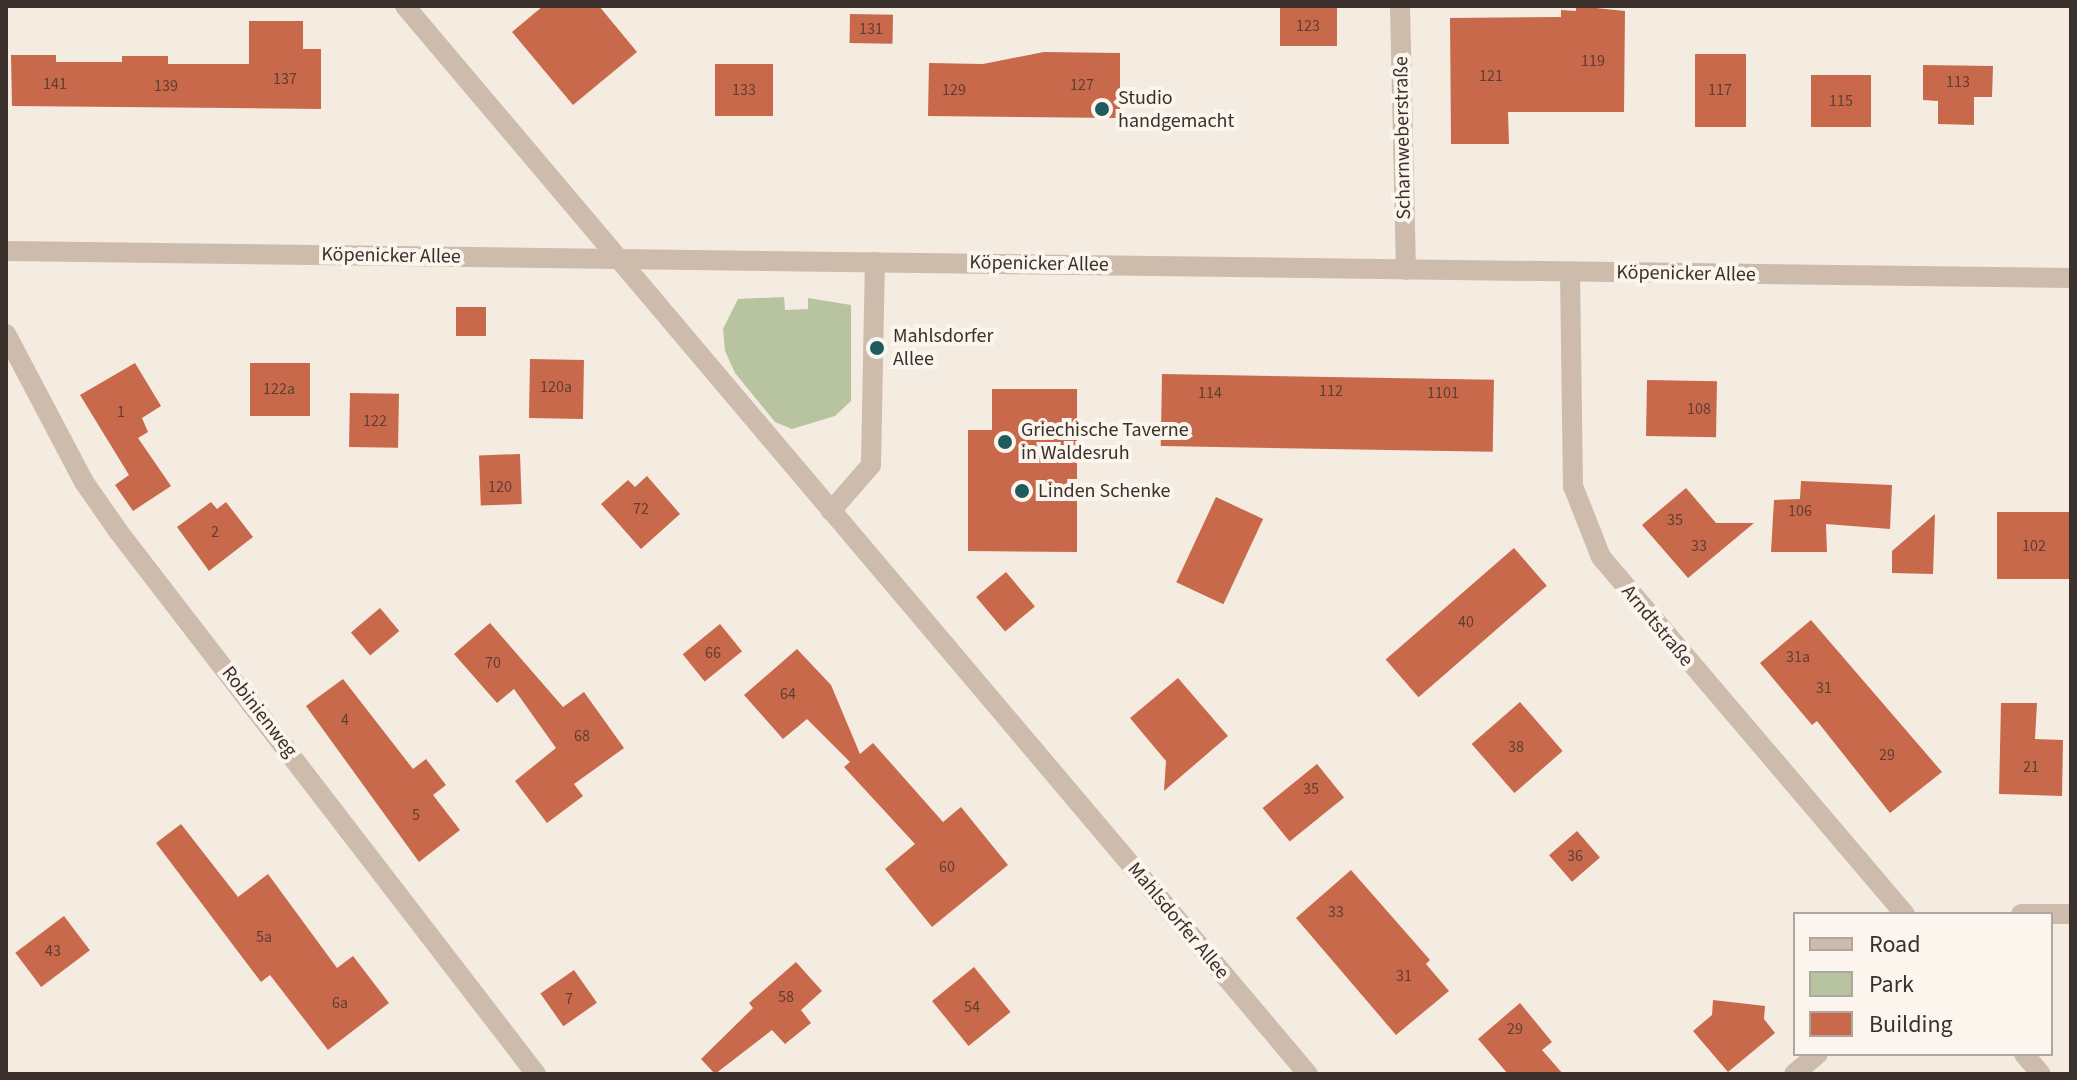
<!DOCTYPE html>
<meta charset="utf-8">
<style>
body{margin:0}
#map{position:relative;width:2077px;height:1080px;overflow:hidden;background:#f4ebe1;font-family:"Source Sans 3",sans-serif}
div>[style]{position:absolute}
.green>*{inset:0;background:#b8c4a0}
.building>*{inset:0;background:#c8694b;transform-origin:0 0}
.service>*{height:20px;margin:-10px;padding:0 10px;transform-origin:10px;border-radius:10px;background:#cdbbac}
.minor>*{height:20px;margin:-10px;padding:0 10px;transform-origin:10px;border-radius:10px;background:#cdbbac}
.tertiary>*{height:20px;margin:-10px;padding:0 10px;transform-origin:10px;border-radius:10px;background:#cdbbac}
.dots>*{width:22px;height:22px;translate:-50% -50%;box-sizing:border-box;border:4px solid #fbf5ee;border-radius:50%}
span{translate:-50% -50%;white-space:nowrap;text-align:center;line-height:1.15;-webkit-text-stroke:8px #fbf5ee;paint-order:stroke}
.number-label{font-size:16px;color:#5e3e33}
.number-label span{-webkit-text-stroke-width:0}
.poi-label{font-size:20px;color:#3b302b}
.left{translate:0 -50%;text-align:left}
.street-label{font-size:20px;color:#3b302b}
.frame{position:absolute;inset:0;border:8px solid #3b302b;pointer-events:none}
.legend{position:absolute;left:1793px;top:912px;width:260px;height:144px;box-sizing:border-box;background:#fbf5ee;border:2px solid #aea6a0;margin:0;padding:10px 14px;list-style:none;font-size:24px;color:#3b302b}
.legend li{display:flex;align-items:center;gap:16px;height:40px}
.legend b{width:40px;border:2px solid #aea6a0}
</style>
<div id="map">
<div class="green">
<div style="clip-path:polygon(784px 297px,785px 310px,808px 309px,808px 298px,851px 305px,851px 401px,835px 416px,792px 429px,775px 422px,735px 373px,725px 351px,723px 329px,738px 299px)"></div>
</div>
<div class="building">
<div style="clip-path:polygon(543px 6px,599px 6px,637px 52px,573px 105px,512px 32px)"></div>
<div style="left:1280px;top:6px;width:57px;height:40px"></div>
<div style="clip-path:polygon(1576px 6px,1625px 11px,1624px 112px,1508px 112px,1509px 144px,1451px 144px,1450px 18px,1561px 17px,1561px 10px,1576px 11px)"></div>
<div style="left:850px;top:14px;width:43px;height:29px;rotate:1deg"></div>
<div style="clip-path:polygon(249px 21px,303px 21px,303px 49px,321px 49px,321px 109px,12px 106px,11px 55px,56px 55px,56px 62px,122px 62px,122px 56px,168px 56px,168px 64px,249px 64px)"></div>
<div style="clip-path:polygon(1044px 52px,1120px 53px,1120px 118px,928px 116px,929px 63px,983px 64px)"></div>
<div style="left:1695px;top:54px;width:51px;height:73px"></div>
<div style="left:715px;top:64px;width:58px;height:52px"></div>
<div style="clip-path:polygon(1923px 65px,1993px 66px,1992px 97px,1974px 97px,1974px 125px,1938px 124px,1938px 101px,1923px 100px)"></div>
<div style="left:1811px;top:75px;width:60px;height:52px"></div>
<div style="left:456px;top:307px;width:30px;height:29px"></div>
<div style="left:530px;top:359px;width:54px;height:59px;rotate:1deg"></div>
<div style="clip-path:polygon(135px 363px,161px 406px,142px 418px,148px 432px,138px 438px,171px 486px,133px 511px,115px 485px,129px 475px,80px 395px)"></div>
<div style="left:250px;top:363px;width:60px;height:53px"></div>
<div style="left:1162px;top:374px;width:332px;height:72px;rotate:1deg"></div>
<div style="left:1647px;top:380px;width:70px;height:56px;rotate:1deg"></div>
<div style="clip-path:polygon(992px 389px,1077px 389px,1077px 552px,968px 551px,968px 430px,992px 430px)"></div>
<div style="left:350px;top:393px;width:49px;height:54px;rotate:1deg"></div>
<div style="left:520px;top:454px;width:50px;height:41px;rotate:88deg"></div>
<div style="clip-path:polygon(647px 476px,680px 514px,641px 549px,601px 504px,628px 480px,635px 487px)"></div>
<div style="clip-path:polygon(1801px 481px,1892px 485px,1890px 529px,1826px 524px,1827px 552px,1771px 552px,1774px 500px,1800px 499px)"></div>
<div style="clip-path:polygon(1686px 488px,1716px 523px,1754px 523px,1688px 578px,1642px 525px)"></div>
<div style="left:1216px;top:497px;width:52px;height:94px;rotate:25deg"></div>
<div style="clip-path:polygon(211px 502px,217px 509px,226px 502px,253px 537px,209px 571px,177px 527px)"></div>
<div style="left:1997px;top:512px;width:74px;height:67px"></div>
<div style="clip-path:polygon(1935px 514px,1933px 574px,1892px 573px,1892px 551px)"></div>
<div style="left:1514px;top:548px;width:50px;height:170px;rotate:49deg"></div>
<div style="left:1006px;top:572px;width:45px;height:39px;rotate:50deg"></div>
<div style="left:380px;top:608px;width:30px;height:38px;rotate:50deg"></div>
<div style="clip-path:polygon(1811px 620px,1942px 772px,1890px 813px,1817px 721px,1812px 725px,1760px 663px)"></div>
<div style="clip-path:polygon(490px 623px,563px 707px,584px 692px,624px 748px,574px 784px,583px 796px,547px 823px,515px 781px,556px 748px,514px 689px,497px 703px,454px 654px)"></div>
<div style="left:720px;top:624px;width:35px;height:48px;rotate:51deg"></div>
<div style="clip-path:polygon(797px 649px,831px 685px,860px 754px,873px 743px,943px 822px,961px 807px,1008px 865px,932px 927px,885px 869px,915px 844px,844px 767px,850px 762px,807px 719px,783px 739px,744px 695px)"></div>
<div style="clip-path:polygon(1178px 678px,1228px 736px,1164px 791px,1166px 761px,1130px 718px)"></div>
<div style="clip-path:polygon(343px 679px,413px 769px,426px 759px,446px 785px,433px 795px,460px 830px,419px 862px,306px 706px)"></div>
<div style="left:1520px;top:702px;width:65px;height:64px;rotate:49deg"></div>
<div style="clip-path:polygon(2001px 703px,2037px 703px,2035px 739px,2063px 740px,2062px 796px,1999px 794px)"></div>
<div style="left:1317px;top:764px;width:43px;height:70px;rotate:51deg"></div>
<div style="clip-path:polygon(181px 824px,238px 897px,268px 874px,337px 968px,353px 956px,389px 1003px,328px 1050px,270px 975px,261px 982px,156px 843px)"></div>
<div style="left:1577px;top:831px;width:35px;height:37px;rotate:49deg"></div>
<div style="clip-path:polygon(1351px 870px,1430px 960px,1426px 964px,1449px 991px,1396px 1035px,1296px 918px)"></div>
<div style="left:64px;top:916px;width:43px;height:61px;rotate:53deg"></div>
<div style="clip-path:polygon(796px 962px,822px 991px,801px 1010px,811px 1023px,785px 1044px,772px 1030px,715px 1074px,701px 1059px,753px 1008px,749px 1003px)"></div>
<div style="left:974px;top:967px;width:58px;height:54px;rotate:51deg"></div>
<div style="left:574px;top:970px;width:40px;height:41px;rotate:55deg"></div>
<div style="clip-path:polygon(1713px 1000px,1765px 1006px,1764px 1019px,1775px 1033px,1728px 1072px,1693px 1031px,1712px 1015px)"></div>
<div style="clip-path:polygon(1520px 1003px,1552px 1042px,1542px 1050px,1563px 1074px,1508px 1074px,1478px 1039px)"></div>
</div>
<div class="service">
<div style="left:1794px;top:1074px;width:31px;rotate:-40deg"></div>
</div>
<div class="minor">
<div style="left:405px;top:6px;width:1399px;rotate:49.79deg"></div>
<div style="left:1400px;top:6px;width:264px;rotate:88.7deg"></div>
<div style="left:1570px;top:273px;width:213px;rotate:89.2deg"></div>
<div style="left:1573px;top:486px;width:76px;rotate:68.5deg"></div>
<div style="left:1601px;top:557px;width:469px;rotate:49.6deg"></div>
<div style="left:6px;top:334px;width:167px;rotate:62.2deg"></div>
<div style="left:84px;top:482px;width:60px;rotate:55.2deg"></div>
<div style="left:118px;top:531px;width:685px;rotate:52.41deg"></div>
<div style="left:831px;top:511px;width:61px;rotate:-49deg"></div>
<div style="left:871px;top:465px;width:203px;rotate:-88.9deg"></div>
<div style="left:2021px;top:914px;width:29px"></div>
<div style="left:2051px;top:914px;width:20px"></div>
<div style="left:2024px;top:1054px;width:26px;rotate:50deg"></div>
</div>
<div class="tertiary">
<div style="left:6px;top:251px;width:2065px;rotate:0.75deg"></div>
</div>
<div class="dots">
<div style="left:1102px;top:109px;background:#1f5a5e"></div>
<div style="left:877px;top:348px;background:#1f5a5e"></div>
<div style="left:1005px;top:442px;background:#1f5a5e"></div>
<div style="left:1022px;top:491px;background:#1f5a5e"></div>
</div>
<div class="number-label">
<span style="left:1308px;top:26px">123</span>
<span style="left:871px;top:29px">131</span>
<span style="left:1593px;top:61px">119</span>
<span style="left:1491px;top:76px">121</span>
<span style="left:285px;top:79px">137</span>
<span style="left:1958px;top:82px">113</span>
<span style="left:55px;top:84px">141</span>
<span style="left:1082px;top:85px">127</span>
<span style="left:166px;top:86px">139</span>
<span style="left:744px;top:90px">133</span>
<span style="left:954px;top:90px">129</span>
<span style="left:1720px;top:90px">117</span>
<span style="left:1841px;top:101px">115</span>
<span style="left:556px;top:387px">120a</span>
<span style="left:279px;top:389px">122a</span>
<span style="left:1331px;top:391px">112</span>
<span style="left:1210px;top:393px">114</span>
<span style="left:1443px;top:393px">1101</span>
<span style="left:1699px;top:409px">108</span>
<span style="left:121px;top:412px">1</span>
<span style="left:375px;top:421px">122</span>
<span style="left:500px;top:487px">120</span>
<span style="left:641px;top:509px">72</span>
<span style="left:1800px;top:511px">106</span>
<span style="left:1675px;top:520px">35</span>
<span style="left:215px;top:532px">2</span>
<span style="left:1699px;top:546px">33</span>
<span style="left:2034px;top:546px">102</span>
<span style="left:1466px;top:622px">40</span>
<span style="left:713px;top:653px">66</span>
<span style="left:1798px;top:657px">31a</span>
<span style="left:493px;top:663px">70</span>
<span style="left:1824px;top:688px">31</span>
<span style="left:788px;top:694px">64</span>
<span style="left:345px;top:720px">4</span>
<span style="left:582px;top:736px">68</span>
<span style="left:1516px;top:747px">38</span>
<span style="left:1887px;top:755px">29</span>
<span style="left:2031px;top:767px">21</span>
<span style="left:1311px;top:789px">35</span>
<span style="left:416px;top:815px">5</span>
<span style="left:1575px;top:856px">36</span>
<span style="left:947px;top:867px">60</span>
<span style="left:1336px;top:912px">33</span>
<span style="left:264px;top:937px">5a</span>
<span style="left:53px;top:951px">43</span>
<span style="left:1404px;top:976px">31</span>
<span style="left:786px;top:997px">58</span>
<span style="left:569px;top:999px">7</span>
<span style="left:340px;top:1003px">6a</span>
<span style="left:972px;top:1007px">54</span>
<span style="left:1515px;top:1029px">29</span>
</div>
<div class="poi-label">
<span class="left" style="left:1118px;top:110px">Studio<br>handgemacht</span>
<span class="left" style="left:893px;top:348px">Mahlsdorfer<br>Allee</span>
<span class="left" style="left:1021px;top:442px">Griechische Taverne<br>in Waldesruh</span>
<span class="left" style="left:1038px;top:491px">Linden Schenke</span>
</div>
<div class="street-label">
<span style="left:1403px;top:138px;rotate:-91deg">Scharnweberstraße</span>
<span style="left:391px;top:256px;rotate:1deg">Köpenicker Allee</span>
<span style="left:1039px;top:264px;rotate:1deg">Köpenicker Allee</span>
<span style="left:1686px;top:274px;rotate:1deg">Köpenicker Allee</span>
<span style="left:1657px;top:626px;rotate:50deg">Arndtstraße</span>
<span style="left:259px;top:712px;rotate:52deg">Robinienweg</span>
<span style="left:1178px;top:921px;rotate:50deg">Mahlsdorfer Allee</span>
</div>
<div class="frame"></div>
<ul class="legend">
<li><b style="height:10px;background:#cdbbac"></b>Road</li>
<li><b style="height:22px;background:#b8c4a0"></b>Park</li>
<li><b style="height:22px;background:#c8694b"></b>Building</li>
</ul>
</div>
